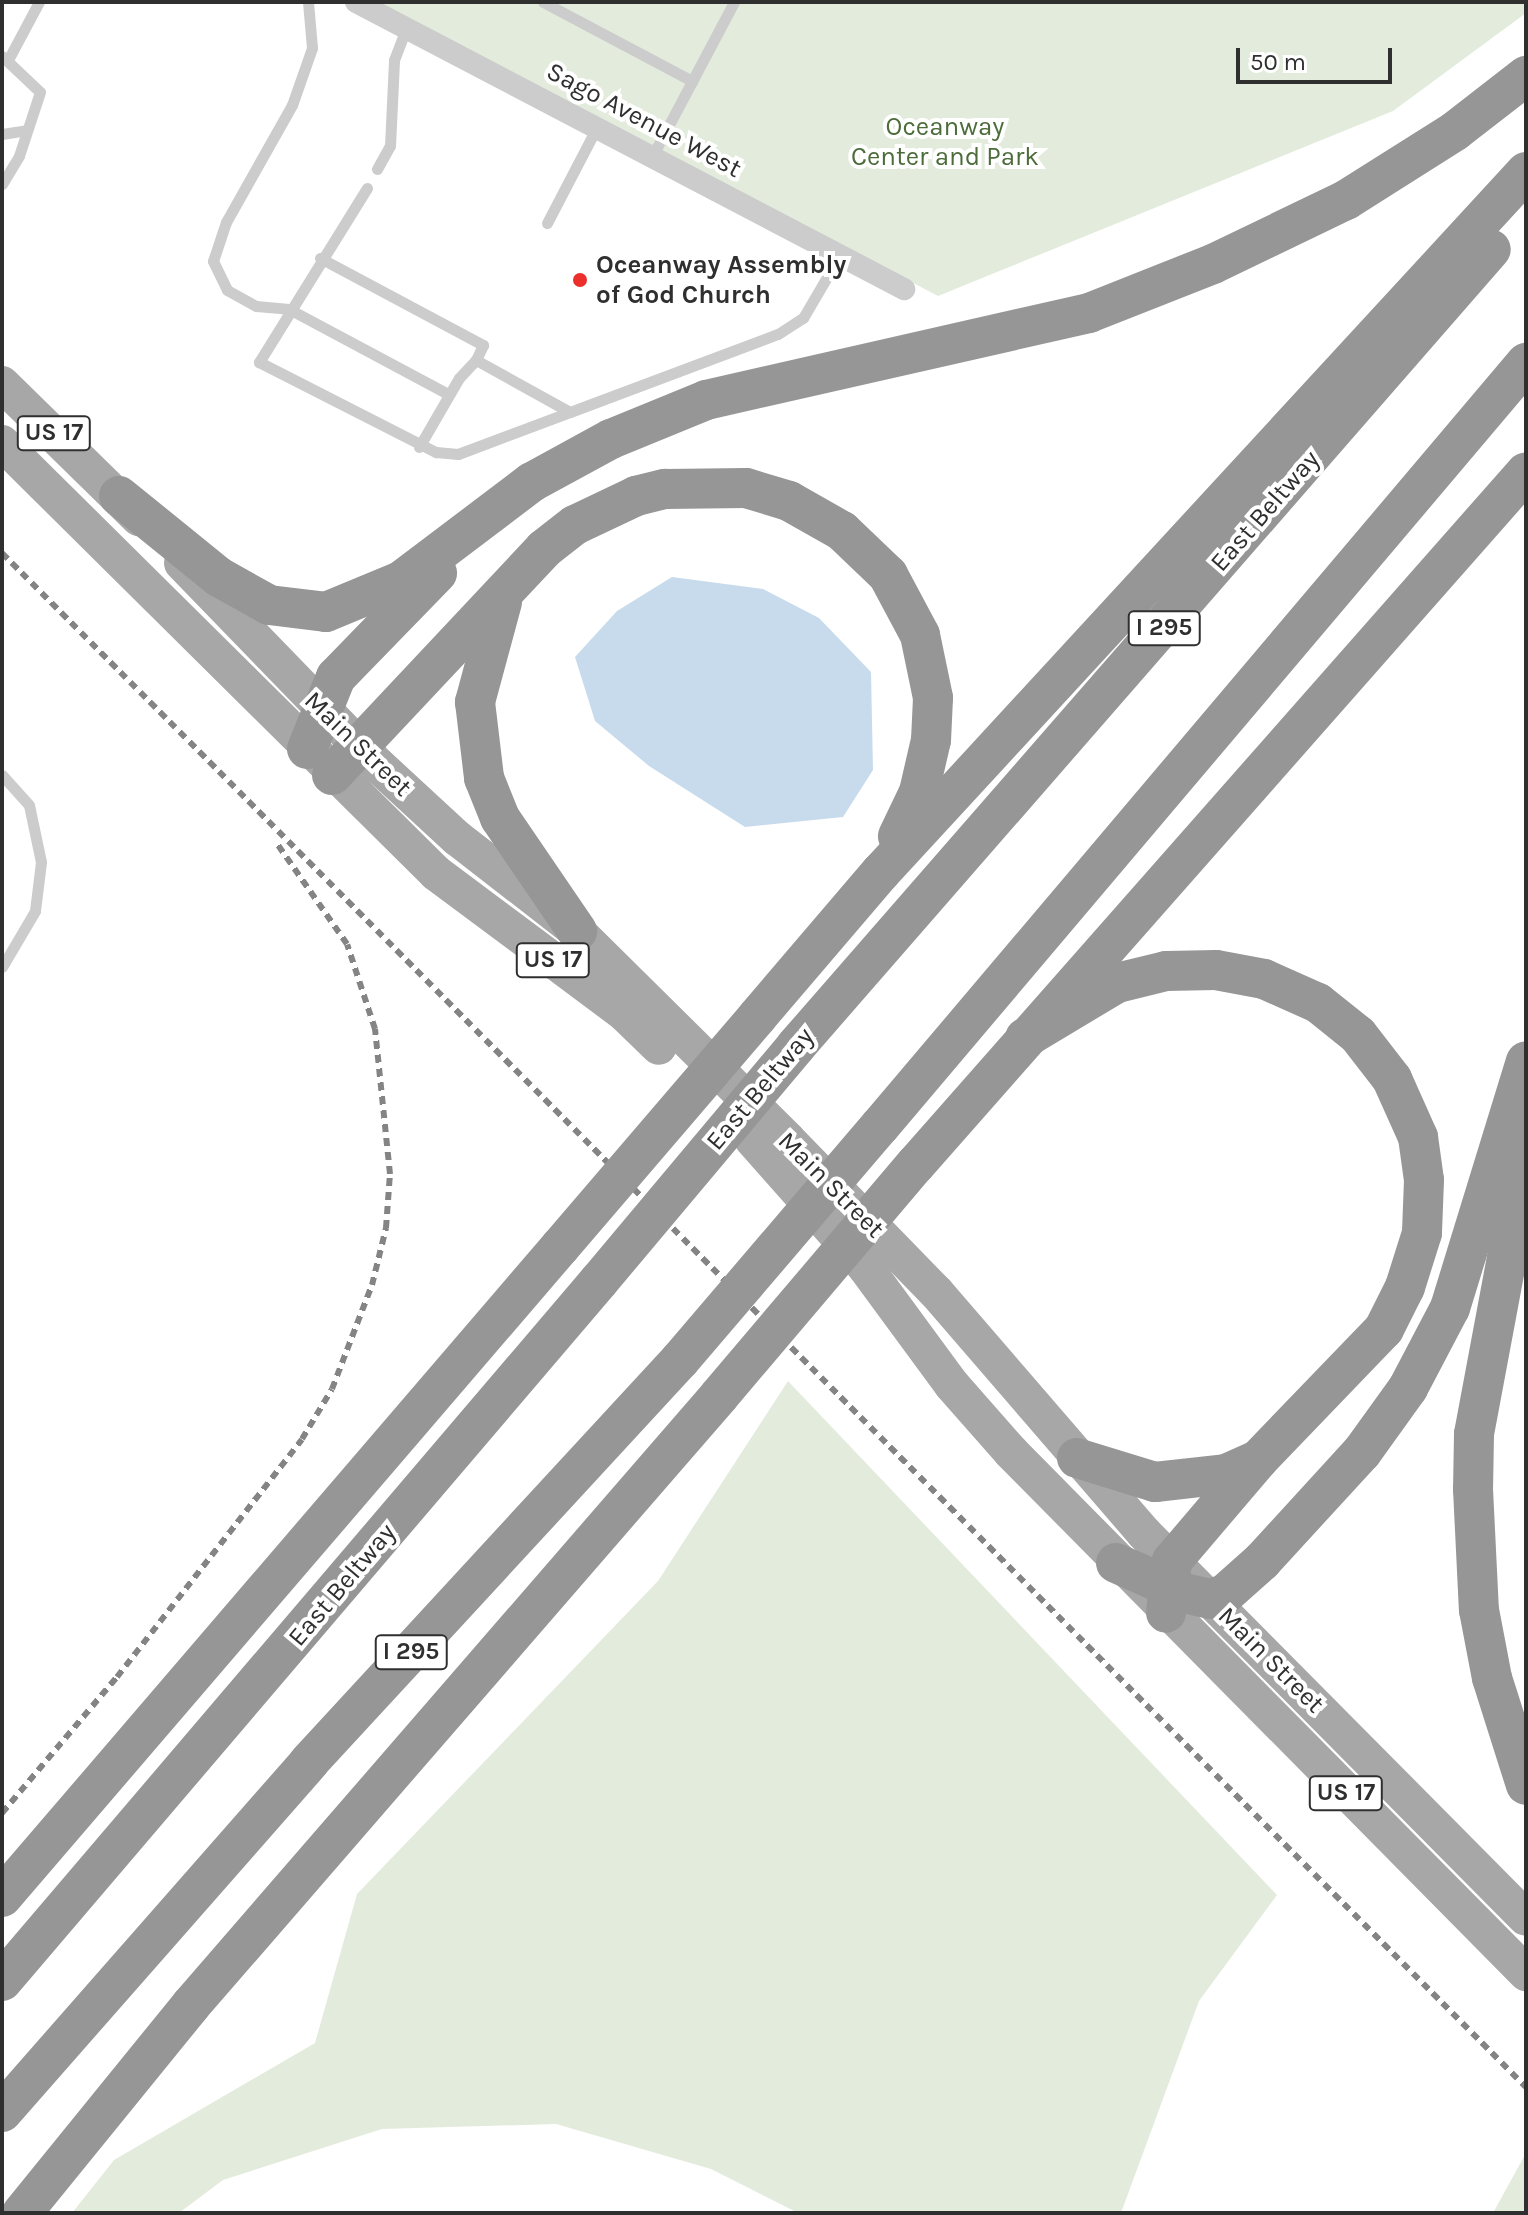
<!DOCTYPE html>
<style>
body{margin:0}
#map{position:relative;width:1528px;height:2215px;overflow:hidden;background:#fff;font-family:Karla,sans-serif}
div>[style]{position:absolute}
.green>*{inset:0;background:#e3ecdc}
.water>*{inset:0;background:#c7dbed}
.lane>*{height:11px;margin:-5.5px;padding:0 5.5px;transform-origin:5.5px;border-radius:5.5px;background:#ccc}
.street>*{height:22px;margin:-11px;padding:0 11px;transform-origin:11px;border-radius:11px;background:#ccc}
.primary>*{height:36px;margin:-18px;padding:0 18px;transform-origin:18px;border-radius:18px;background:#a7a7a7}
.highway>*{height:40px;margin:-20px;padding:0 20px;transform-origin:20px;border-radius:20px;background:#969696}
.rail>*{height:6px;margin-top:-3px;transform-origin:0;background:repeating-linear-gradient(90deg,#848484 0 8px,transparent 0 14px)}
.highway-bridge>*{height:40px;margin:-20px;padding:0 20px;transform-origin:20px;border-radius:20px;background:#969696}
.dots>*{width:22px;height:22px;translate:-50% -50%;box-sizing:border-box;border:4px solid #fff;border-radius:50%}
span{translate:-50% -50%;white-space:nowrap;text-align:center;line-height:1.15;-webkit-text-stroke:8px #fff;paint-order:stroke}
.shield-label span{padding:2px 6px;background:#fff;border:2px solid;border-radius:6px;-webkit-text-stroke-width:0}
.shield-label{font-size:24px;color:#2f2f2f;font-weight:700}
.street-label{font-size:26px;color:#2f2f2f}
.park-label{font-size:26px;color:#4c6c3a}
.poi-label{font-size:26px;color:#2f2f2f;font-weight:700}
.left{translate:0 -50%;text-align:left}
.frame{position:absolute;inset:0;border:4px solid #2f2f2f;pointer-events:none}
.scale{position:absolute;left:1236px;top:48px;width:156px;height:36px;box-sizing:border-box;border:4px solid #2f2f2f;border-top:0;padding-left:10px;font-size:24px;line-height:28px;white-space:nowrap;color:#2f2f2f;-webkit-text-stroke:6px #fff;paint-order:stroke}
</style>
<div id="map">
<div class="green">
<div style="clip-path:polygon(378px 2px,1526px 2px,1526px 13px,1393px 111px,938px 296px)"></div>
<div style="clip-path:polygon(788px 1381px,1277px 1895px,1199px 2001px,1121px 2213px,798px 2213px,711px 2169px,556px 2124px,382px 2129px,223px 2180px,179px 2213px,72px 2213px,114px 2160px,315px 2043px,357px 1894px,658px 1581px)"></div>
<div style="clip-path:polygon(1526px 2153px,1526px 2213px,1493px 2213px)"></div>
</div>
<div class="water">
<div style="clip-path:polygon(672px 577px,763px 589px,819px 618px,871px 672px,873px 770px,843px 817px,745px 827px,649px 766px,595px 721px,575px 657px,617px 611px)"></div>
</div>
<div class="lane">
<div style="left:308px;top:2px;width:46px;rotate:85deg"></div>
<div style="left:312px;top:48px;width:60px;rotate:109.3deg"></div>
<div style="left:292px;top:105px;width:134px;rotate:119.4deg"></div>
<div style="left:226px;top:222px;width:41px;rotate:108.4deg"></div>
<div style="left:213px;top:261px;width:32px;rotate:64deg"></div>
<div style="left:227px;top:290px;width:33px;rotate:29deg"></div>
<div style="left:256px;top:306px;width:33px;rotate:5deg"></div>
<div style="left:289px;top:309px;width:180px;rotate:28.1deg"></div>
<div style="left:543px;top:2px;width:169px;rotate:27.9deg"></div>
<div style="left:2px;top:56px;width:52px;rotate:43.5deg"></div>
<div style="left:40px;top:92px;width:67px;rotate:108.2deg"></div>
<div style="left:19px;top:156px;width:33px;rotate:121deg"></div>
<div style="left:8px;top:60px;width:66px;rotate:-61.9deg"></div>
<div style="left:2px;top:134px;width:25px;rotate:-9deg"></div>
<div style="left:653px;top:155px;width:173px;rotate:-62.1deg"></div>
<div style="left:377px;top:169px;width:26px;rotate:-61deg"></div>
<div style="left:390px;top:146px;width:86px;rotate:-87.3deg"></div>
<div style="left:394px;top:60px;width:34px;rotate:-69deg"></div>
<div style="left:367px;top:188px;width:205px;rotate:121.8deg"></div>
<div style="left:259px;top:362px;width:199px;rotate:27deg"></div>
<div style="left:436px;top:452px;width:22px;rotate:5deg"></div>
<div style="left:458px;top:454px;width:120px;rotate:-20.6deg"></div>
<div style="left:547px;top:223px;width:108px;rotate:-62.5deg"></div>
<div style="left:320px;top:258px;width:185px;rotate:28.1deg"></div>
<div style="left:483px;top:345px;width:17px;rotate:115deg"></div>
<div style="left:476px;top:360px;width:107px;rotate:29deg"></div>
<div style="left:570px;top:412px;width:222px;rotate:-20.6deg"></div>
<div style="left:778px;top:334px;width:30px;rotate:-33deg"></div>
<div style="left:803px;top:318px;width:73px;rotate:-59.6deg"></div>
<div style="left:419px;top:447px;width:80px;rotate:-59.9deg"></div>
<div style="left:459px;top:378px;width:25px;rotate:-47deg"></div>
<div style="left:2px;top:775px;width:40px;rotate:48deg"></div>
<div style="left:29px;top:805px;width:58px;rotate:78.1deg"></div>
<div style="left:41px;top:862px;width:49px;rotate:97deg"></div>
<div style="left:35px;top:911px;width:65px;rotate:120.5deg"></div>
</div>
<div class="street">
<div style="left:356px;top:2px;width:619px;rotate:27.64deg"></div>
</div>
<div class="primary">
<div style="left:2px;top:384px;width:192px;rotate:44.4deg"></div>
<div style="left:2px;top:443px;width:611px;rotate:44.73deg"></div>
<div style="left:436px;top:873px;width:236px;rotate:36.7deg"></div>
<div style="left:625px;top:1014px;width:47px;rotate:44.1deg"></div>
<div style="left:182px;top:563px;width:284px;rotate:45.9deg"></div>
<div style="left:380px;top:767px;width:105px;rotate:42.7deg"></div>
<div style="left:457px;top:838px;width:152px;rotate:37.8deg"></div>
<div style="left:577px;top:931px;width:296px;rotate:44.7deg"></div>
<div style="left:787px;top:1139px;width:214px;rotate:45.8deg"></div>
<div style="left:936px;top:1292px;width:318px;rotate:49.2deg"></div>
<div style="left:1144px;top:1533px;width:542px;rotate:45.22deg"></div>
<div style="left:752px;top:1139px;width:172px;rotate:48.5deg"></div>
<div style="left:866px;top:1268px;width:145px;rotate:53.7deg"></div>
<div style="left:952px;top:1385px;width:89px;rotate:48.6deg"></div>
<div style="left:1011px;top:1452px;width:733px;rotate:45.33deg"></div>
</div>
<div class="highway">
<div style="left:119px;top:496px;width:129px;rotate:39deg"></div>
<div style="left:219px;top:577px;width:57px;rotate:29.2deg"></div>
<div style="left:269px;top:605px;width:57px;rotate:7deg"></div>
<div style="left:326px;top:612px;width:81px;rotate:-22.5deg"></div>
<div style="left:401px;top:581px;width:164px;rotate:-37.1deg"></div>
<div style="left:532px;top:482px;width:90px;rotate:-28.6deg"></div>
<div style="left:611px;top:439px;width:103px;rotate:-22.3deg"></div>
<div style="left:706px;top:400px;width:393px;rotate:-12.8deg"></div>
<div style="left:1089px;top:313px;width:133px;rotate:-21.6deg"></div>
<div style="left:1213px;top:264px;width:148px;rotate:-25.7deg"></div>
<div style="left:1346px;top:200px;width:129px;rotate:-32.3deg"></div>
<div style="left:1455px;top:131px;width:90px;rotate:-37.8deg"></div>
<div style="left:502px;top:602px;width:104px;rotate:105.1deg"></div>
<div style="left:475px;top:702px;width:77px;rotate:83.2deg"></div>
<div style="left:484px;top:778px;width:43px;rotate:68.2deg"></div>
<div style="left:500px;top:818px;width:137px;rotate:55.7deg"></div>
<div style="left:307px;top:749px;width:78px;rotate:-68.1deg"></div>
<div style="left:336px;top:677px;width:145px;rotate:-45.8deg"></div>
<div style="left:332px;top:775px;width:310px;rotate:-46.8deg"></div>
<div style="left:544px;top:549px;width:39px;rotate:-38deg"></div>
<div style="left:575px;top:525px;width:68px;rotate:-25.4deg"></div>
<div style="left:636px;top:496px;width:30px;rotate:-14deg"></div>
<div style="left:665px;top:489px;width:81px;rotate:-0.7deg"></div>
<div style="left:746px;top:488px;width:45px;rotate:16.8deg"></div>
<div style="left:789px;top:501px;width:61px;rotate:29.5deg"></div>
<div style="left:842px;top:531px;width:64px;rotate:43.7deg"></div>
<div style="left:888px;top:575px;width:68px;rotate:61.9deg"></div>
<div style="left:920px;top:635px;width:64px;rotate:78.3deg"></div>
<div style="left:933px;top:698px;width:42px;rotate:92.7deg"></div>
<div style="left:931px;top:740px;width:53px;rotate:103deg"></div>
<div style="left:919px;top:792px;width:49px;rotate:115.5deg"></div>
<div style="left:757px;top:1017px;width:191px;rotate:-49.5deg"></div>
<div style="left:881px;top:872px;width:952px;rotate:-47.34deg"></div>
<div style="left:1025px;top:1038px;width:107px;rotate:-30.9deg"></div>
<div style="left:1117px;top:983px;width:50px;rotate:-13.8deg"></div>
<div style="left:1166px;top:971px;width:50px;rotate:-1.1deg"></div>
<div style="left:1216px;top:970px;width:49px;rotate:10.6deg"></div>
<div style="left:1264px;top:979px;width:59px;rotate:24deg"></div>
<div style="left:1318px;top:1003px;width:51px;rotate:38.7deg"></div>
<div style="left:1358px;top:1035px;width:56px;rotate:52.3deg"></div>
<div style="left:1392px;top:1079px;width:64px;rotate:65.9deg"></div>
<div style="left:1418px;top:1137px;width:43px;rotate:82.1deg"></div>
<div style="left:1424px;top:1180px;width:53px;rotate:92.2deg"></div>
<div style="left:1422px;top:1233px;width:57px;rotate:107.5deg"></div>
<div style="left:1405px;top:1287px;width:47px;rotate:116.6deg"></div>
<div style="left:1384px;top:1329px;width:182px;rotate:133.9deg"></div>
<div style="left:1258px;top:1460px;width:133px;rotate:130.4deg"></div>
<div style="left:1172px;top:1561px;width:52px;rotate:96.6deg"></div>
<div style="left:796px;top:1046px;width:1057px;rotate:-48.91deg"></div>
<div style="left:880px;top:1126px;width:1000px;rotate:-49.75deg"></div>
<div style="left:1526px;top:1156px;width:283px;rotate:100.6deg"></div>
<div style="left:1474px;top:1434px;width:55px;rotate:91deg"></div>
<div style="left:1473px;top:1489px;width:121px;rotate:87.2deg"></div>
<div style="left:1479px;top:1610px;width:69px;rotate:79.2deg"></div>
<div style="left:1492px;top:1678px;width:112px;rotate:72.4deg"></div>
<div style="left:916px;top:1164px;width:922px;rotate:-48.6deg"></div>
<div style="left:1077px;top:1458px;width:82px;rotate:17.1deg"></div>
<div style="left:1155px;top:1482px;width:71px;rotate:-6.4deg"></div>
<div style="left:1226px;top:1474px;width:35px;rotate:-24deg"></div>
<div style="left:1116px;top:1563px;width:74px;rotate:23.8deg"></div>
<div style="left:1184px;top:1593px;width:27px;rotate:13deg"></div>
<div style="left:1210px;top:1599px;width:16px;rotate:-18deg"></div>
<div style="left:1225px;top:1594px;width:50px;rotate:-41.7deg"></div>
<div style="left:1262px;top:1561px;width:148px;rotate:-47.5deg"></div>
<div style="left:1362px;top:1452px;width:79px;rotate:-54.3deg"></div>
<div style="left:1408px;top:1388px;width:90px;rotate:-62.3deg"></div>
<div style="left:1450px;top:1308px;width:258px;rotate:-72.9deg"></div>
<div style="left:2px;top:1897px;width:857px;rotate:-49.36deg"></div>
<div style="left:2px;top:1981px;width:920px;rotate:-49.54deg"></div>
<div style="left:2px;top:2112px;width:466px;rotate:-48.7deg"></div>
<div style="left:309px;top:1762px;width:547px;rotate:-47.3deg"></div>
<div style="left:22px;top:2213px;width:268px;rotate:-50.9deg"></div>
<div style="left:191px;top:2005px;width:806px;rotate:-49.07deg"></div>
</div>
<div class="rail">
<div style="left:2px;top:553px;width:2162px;rotate:45.19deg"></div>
<div style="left:2px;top:1813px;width:178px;rotate:-49.8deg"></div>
<div style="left:117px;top:1677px;width:301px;rotate:-52.1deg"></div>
<div style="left:302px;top:1439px;width:58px;rotate:-59deg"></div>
<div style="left:332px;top:1389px;width:111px;rotate:-69deg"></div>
<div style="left:372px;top:1285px;width:59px;rotate:-76.2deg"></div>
<div style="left:386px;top:1228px;width:54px;rotate:-85.8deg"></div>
<div style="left:390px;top:1174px;width:146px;rotate:-95.9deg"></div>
<div style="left:375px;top:1029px;width:89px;rotate:-108.2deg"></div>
<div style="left:347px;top:944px;width:121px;rotate:-124.9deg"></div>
</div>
<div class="highway-bridge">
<div style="left:560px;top:1247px;width:303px;rotate:-49.4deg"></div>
<div style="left:599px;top:1281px;width:307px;rotate:-50deg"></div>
<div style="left:680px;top:1360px;width:308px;rotate:-49.5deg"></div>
<div style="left:719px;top:1396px;width:304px;rotate:-49.7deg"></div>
</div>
<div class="dots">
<div style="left:580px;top:280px;background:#ec2f2a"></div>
</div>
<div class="shield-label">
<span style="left:54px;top:433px">US 17</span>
<span style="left:1164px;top:628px">I 295</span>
<span style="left:553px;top:960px">US 17</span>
<span style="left:411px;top:1652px">I 295</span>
<span style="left:1346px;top:1793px">US 17</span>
</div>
<div class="street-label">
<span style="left:644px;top:120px;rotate:28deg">Sago Avenue West</span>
<span style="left:1265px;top:511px;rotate:-49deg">East Beltway</span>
<span style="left:358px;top:744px;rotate:44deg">Main Street</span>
<span style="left:760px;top:1089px;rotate:-50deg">East Beltway</span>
<span style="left:831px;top:1185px;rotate:45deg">Main Street</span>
<span style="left:342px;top:1585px;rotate:-50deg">East Beltway</span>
<span style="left:1271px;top:1660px;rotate:45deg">Main Street</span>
</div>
<div class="park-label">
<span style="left:945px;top:142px">Oceanway<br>Center and Park</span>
</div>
<div class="poi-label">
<span class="left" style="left:596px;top:280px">Oceanway Assembly<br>of God Church</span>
</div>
<div class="frame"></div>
<div class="scale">50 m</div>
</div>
